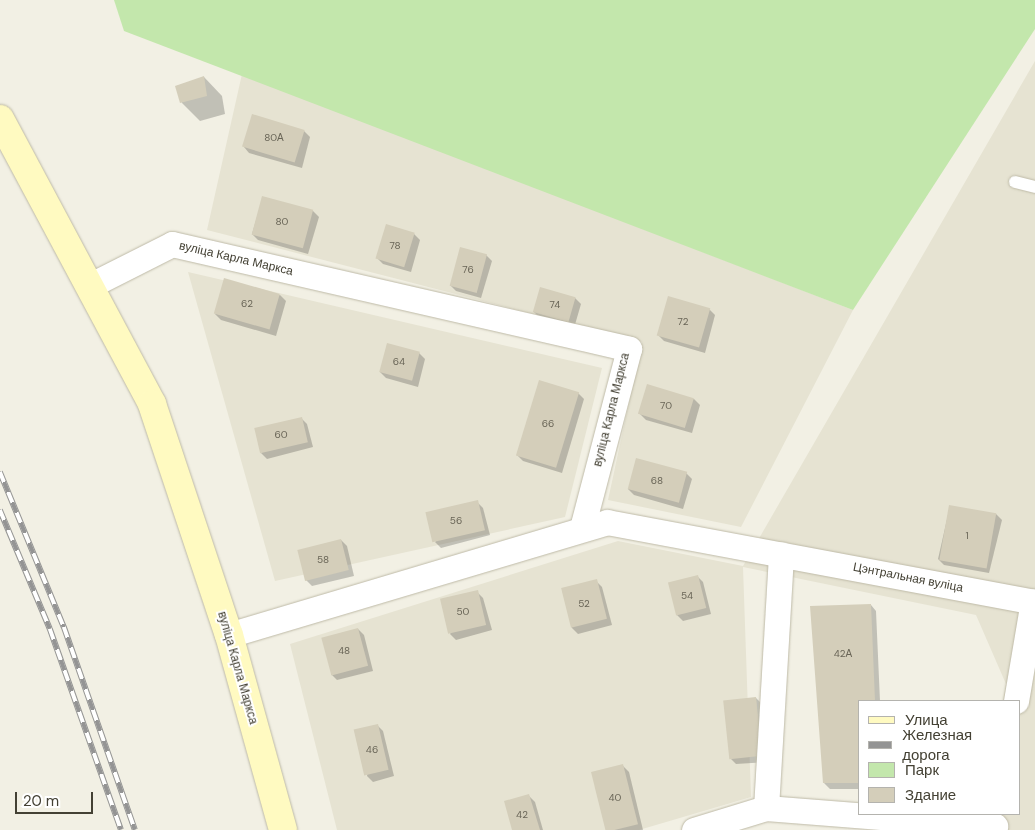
<!DOCTYPE html>
<meta charset="utf-8">
<style>
body{margin:0}
#map{position:relative;width:1035px;height:830px;overflow:hidden;background:#f2f0e4;font-family:"DM Sans",sans-serif}
div>[style]{position:absolute}
.residential>*{inset:0;background:#e6e3d2}
.green>*{inset:0;background:#c3e7ac}
.shadow>*{inset:0;background:#0003}
.building>*{inset:0;background:#d4ceba;transform-origin:0 0}
.roads{filter:drop-shadow(0 0 1px #bebaa7) drop-shadow(0 0 1px #bebaa7)}
.lane>*{height:12px;margin:-6px;padding:0 6px;transform-origin:6px;border-radius:6px;background:#fff}
.street>*{height:25px;margin:-12.5px;padding:0 12.5px;transform-origin:12.5px;border-radius:12.5px;background:#fff}
.secondary>*{height:28px;margin:-14px;padding:0 14px;transform-origin:14px;border-radius:14px;background:#fffac1}
.rail>*{height:5.5px;margin-top:-2.75px;transform-origin:0;background:repeating-linear-gradient(90deg,#fff 0 11px,#949494 0 22px);box-sizing:border-box;border-block:1px solid #949494}
span{translate:-50% -50%;white-space:nowrap;text-align:center;line-height:1.15;-webkit-text-stroke:4px #fff;paint-order:stroke}
.number-label{font-size:10px;color:#686456}
.number-label span{-webkit-text-stroke-width:0}
.street-label{font-size:12px;color:#444134}
.legend{position:absolute;left:858px;top:700px;width:162px;height:115px;box-sizing:border-box;background:#fff;border:1px solid #b4b3ae;margin:0;padding:6px 9px;list-style:none;font-size:15px;color:#444134}
.legend li{display:flex;align-items:center;gap:10px;height:25px}
.legend b{width:25px;border:1px solid #b4b3ae}
.scale{position:absolute;left:15px;top:792px;width:78px;height:22px;box-sizing:border-box;border:2px solid #444134;border-top:0;padding-left:6px;font-size:15px;line-height:18px;white-space:nowrap;color:#444134;-webkit-text-stroke:4px #fff;paint-order:stroke}
</style>
<div id="map">
<div class="residential">
<div style="clip-path:polygon(1035px 61px,1035px 830px,976px 830px,979px 814px,1019px 814px,1019px 701px,1003px 701px,1006px 684px,976px 615px,743px 567px,751px 797px,639px 830px,337px 830px,290px 644px,618px 541px,743px 566px)"></div>
<div style="clip-path:polygon(242px 74px,853px 310px,741px 527px,608px 500px,642px 342px,207px 230px)"></div>
<div style="clip-path:polygon(188px 272px,602px 368px,565px 517px,275px 581px)"></div>
</div>
<div class="green">
<div style="clip-path:polygon(114px 0,1035px 0,1035px 29px,853px 310px,124px 31px)"></div>
</div>
<div class="shadow">
<div style="clip-path:polygon(204px 77px,222px 96px,225px 114px,200px 121px,182px 103px,177px 86px)"></div>
<div style="clip-path:polygon(304px 131px,310px 137px,302px 168px,249px 153px,244px 147px)"></div>
<div style="clip-path:polygon(263px 197px,313px 211px,319px 217px,308px 254px,258px 240px,252px 234px)"></div>
<div style="clip-path:polygon(414px 234px,420px 240px,411px 272px,383px 264px,377px 258px)"></div>
<div style="clip-path:polygon(486px 255px,492px 261px,481px 298px,456px 291px,450px 285px)"></div>
<div style="clip-path:polygon(280px 295px,286px 301px,276px 336px,221px 320px,215px 314px)"></div>
<div style="clip-path:polygon(575px 298px,581px 304px,574px 328px,540px 318px,534px 312px)"></div>
<div style="clip-path:polygon(709px 309px,715px 315px,705px 353px,664px 341px,658px 335px)"></div>
<div style="clip-path:polygon(419px 353px,425px 359px,418px 387px,386px 378px,380px 372px)"></div>
<div style="clip-path:polygon(578px 393px,584px 399px,562px 473px,523px 461px,517px 455px)"></div>
<div style="clip-path:polygon(694px 399px,700px 405px,692px 433px,646px 420px,640px 414px)"></div>
<div style="clip-path:polygon(301px 418px,307px 424px,313px 447px,267px 459px,261px 453px)"></div>
<div style="clip-path:polygon(686px 473px,692px 479px,683px 509px,634px 495px,628px 489px)"></div>
<div style="clip-path:polygon(477px 502px,483px 508px,490px 535px,441px 548px,435px 542px)"></div>
<div style="clip-path:polygon(950px 506px,996px 514px,1002px 520px,989px 573px,944px 565px,938px 559px)"></div>
<div style="clip-path:polygon(341px 540px,347px 546px,354px 576px,312px 586px,306px 580px)"></div>
<div style="clip-path:polygon(697px 576px,703px 582px,711px 614px,683px 621px,677px 615px)"></div>
<div style="clip-path:polygon(596px 581px,602px 587px,612px 625px,578px 634px,572px 628px,562px 589px)"></div>
<div style="clip-path:polygon(477px 592px,483px 598px,492px 630px,456px 640px,450px 634px)"></div>
<div style="clip-path:polygon(871px 605px,876px 611px,880px 701px,859px 701px,859px 789px,830px 789px,824px 783px)"></div>
<div style="clip-path:polygon(358px 629px,364px 635px,373px 671px,337px 680px,331px 674px)"></div>
<div style="clip-path:polygon(756px 698px,762px 704px,767px 762px,736px 764px,730px 758px)"></div>
<div style="clip-path:polygon(377px 725px,383px 731px,394px 776px,373px 782px,367px 776px)"></div>
<div style="clip-path:polygon(623px 766px,629px 772px,643px 830px,607px 830px,593px 773px)"></div>
<div style="clip-path:polygon(529px 796px,535px 802px,543px 830px,513px 830px)"></div>
</div>
<div class="building">
<div style="clip-path:polygon(204px 76px,207px 96px,180px 103px,175px 86px)"></div>
<div style="left:252px;top:114px;width:55px;height:34px;rotate:17deg"></div>
<div style="left:262px;top:196px;width:53px;height:40px;rotate:15deg"></div>
<div style="left:386px;top:224px;width:30px;height:36px;rotate:17deg"></div>
<div style="left:460px;top:247px;width:28px;height:40px;rotate:15deg"></div>
<div style="left:224px;top:278px;width:58px;height:37px;rotate:16deg"></div>
<div style="left:540px;top:287px;width:37px;height:26px;rotate:16deg"></div>
<div style="left:668px;top:296px;width:44px;height:41px;rotate:16deg"></div>
<div style="left:387px;top:343px;width:34px;height:30px;rotate:15deg"></div>
<div style="left:539px;top:380px;width:42px;height:79px;rotate:17deg"></div>
<div style="left:647px;top:384px;width:49px;height:31px;rotate:17deg"></div>
<div style="left:302px;top:417px;width:26px;height:49px;rotate:77deg"></div>
<div style="left:636px;top:458px;width:53px;height:32px;rotate:15deg"></div>
<div style="left:478px;top:500px;width:31px;height:54px;rotate:77deg"></div>
<div style="left:949px;top:505px;width:48px;height:56px;rotate:10deg"></div>
<div style="left:341px;top:539px;width:32px;height:45px;rotate:76deg"></div>
<div style="left:698px;top:575px;width:34px;height:31px;rotate:76deg"></div>
<div style="left:597px;top:579px;width:41px;height:37px;rotate:76deg"></div>
<div style="left:478px;top:590px;width:36px;height:39px;rotate:77deg"></div>
<div style="clip-path:polygon(871px 604px,875px 701px,859px 701px,859px 783px,823px 783px,810px 606px)"></div>
<div style="left:358px;top:628px;width:39px;height:38px;rotate:75deg"></div>
<div style="left:756px;top:697px;width:59px;height:33px;rotate:84deg"></div>
<div style="left:378px;top:724px;width:47px;height:25px;rotate:77deg"></div>
<div style="left:623px;top:764px;width:62px;height:33px;rotate:76deg"></div>
<div style="clip-path:polygon(529px 794px,540px 830px,512px 830px,504px 801px)"></div>
</div>
<div class="roads">
<div class="lane">
<div style="left:1015px;top:182px;width:21px;rotate:14deg"></div>
</div>
<div class="street">
<div style="left:89px;top:286px;width:93px;rotate:-26.8deg"></div>
<div style="left:172px;top:244px;width:469px;rotate:12.9deg"></div>
<div style="left:629px;top:349px;width:185px;rotate:104.7deg"></div>
<div style="left:229px;top:635px;width:395px;rotate:-16.6deg"></div>
<div style="left:607px;top:522px;width:435px;rotate:10.6deg"></div>
<div style="left:1016px;top:701px;width:101px;rotate:-80.4deg"></div>
<div style="left:766px;top:808px;width:230px;rotate:4.5deg"></div>
<div style="left:694px;top:830px;width:75px;rotate:-17deg"></div>
<div style="left:766px;top:808px;width:254px;rotate:-86.6deg"></div>
</div>
<div class="secondary">
<div style="left:0;top:119px;width:323px;rotate:61.9deg"></div>
<div style="left:152px;top:404px;width:243px;rotate:71.6deg"></div>
<div style="left:229px;top:635px;width:202px;rotate:74.5deg"></div>
</div>
</div>
<div class="rail">
<div style="left:0;top:472px;width:168px;rotate:67.6deg"></div>
<div style="left:64px;top:627px;width:215px;rotate:70.7deg"></div>
<div style="left:0;top:510px;width:129px;rotate:67.2deg"></div>
<div style="left:50px;top:629px;width:213px;rotate:70.5deg"></div>
</div>
<div class="number-label">
<span style="left:274px;top:138px">80А</span>
<span style="left:282px;top:222px">80</span>
<span style="left:395px;top:246px">78</span>
<span style="left:468px;top:270px">76</span>
<span style="left:247px;top:304px">62</span>
<span style="left:555px;top:305px">74</span>
<span style="left:683px;top:322px">72</span>
<span style="left:399px;top:362px">64</span>
<span style="left:666px;top:406px">70</span>
<span style="left:548px;top:424px">66</span>
<span style="left:281px;top:435px">60</span>
<span style="left:657px;top:481px">68</span>
<span style="left:456px;top:521px">56</span>
<span style="left:967px;top:536px">1</span>
<span style="left:323px;top:560px">58</span>
<span style="left:687px;top:596px">54</span>
<span style="left:584px;top:604px">52</span>
<span style="left:463px;top:612px">50</span>
<span style="left:344px;top:651px">48</span>
<span style="left:843px;top:654px">42А</span>
<span style="left:372px;top:750px">46</span>
<span style="left:615px;top:798px">40</span>
<span style="left:522px;top:815px">42</span>
</div>
<div class="street-label">
<span style="left:236px;top:259px;rotate:13deg">вуліца Карла Маркса</span>
<span style="left:612px;top:410px;rotate:-76deg">вуліца Карла Маркса</span>
<span style="left:908px;top:578px;rotate:11deg">Цэнтральная вуліца</span>
<span style="left:237px;top:668px;rotate:74deg">вуліца Карла Маркса</span>
</div>
<ul class="legend">
<li><b style="height:6px;background:#fffac1"></b>Улица</li>
<li><b style="height:6px;background:#949494"></b>Железная дорога</li>
<li><b style="height:14px;background:#c3e7ac"></b>Парк</li>
<li><b style="height:14px;background:#d4ceba"></b>Здание</li>
</ul>
<div class="scale">20 m</div>
</div>
